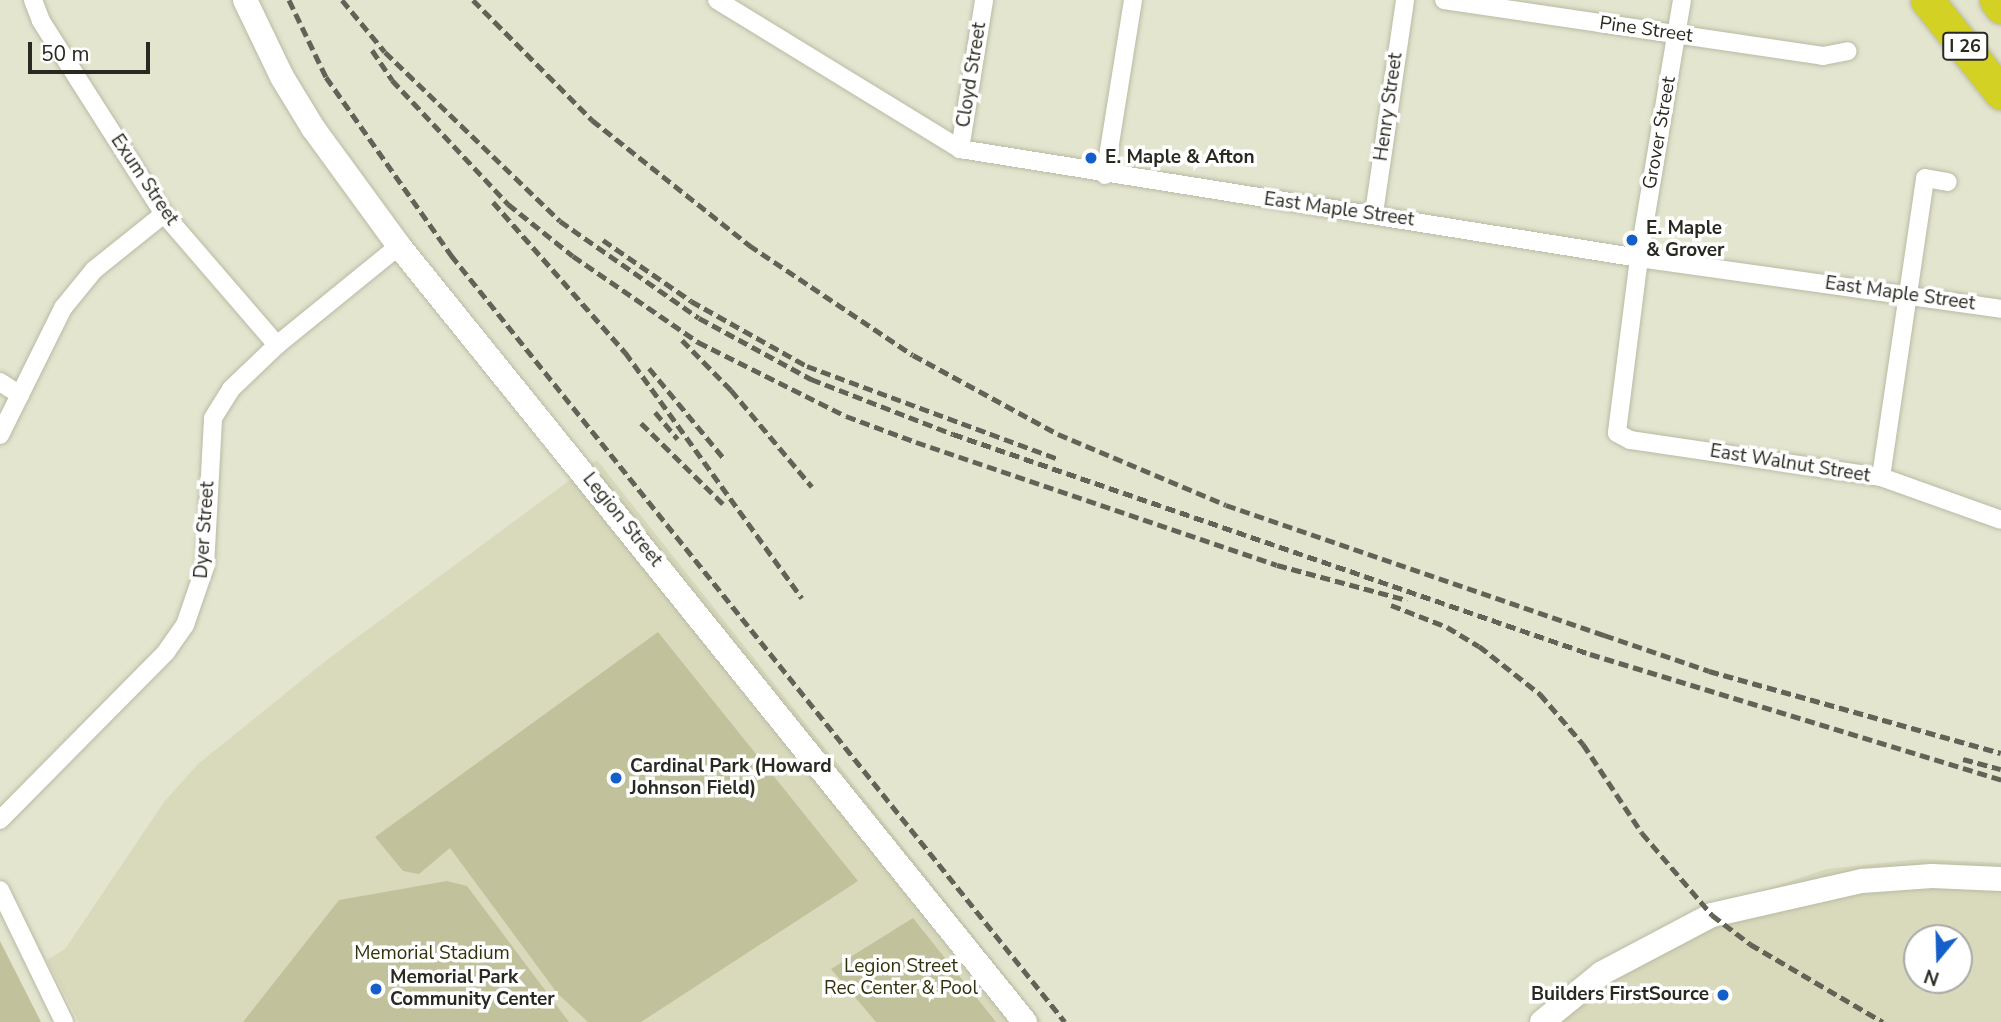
<!DOCTYPE html>
<style>
body{margin:0}
#map{position:relative;width:2001px;height:1022px;overflow:hidden;background:#e4e5cf;font-family:"Nunito Sans",sans-serif}
div>[style]{position:absolute}
.built>*{inset:0;background:#d9dabc}
.green>*{inset:0;background:#c1c29b}
.roads{filter:drop-shadow(0 0 2px #b9baa4) drop-shadow(0 0 2px #b9baa4)}
.street>*{height:18px;margin:-9px;padding:0 9px;transform-origin:9px;border-radius:9px;background:#fff}
.secondary>*{height:24px;margin:-12px;padding:0 12px;transform-origin:12px;border-radius:12px;background:#fff}
.highway>*{height:33px;margin:-16.5px;padding:0 16.5px;transform-origin:16.5px;border-radius:16.5px;background:#d3d123}
.rail>*{height:5px;margin-top:-2.5px;transform-origin:0;background:repeating-linear-gradient(90deg,#626356 0 10px,transparent 0 15px)}
.dots>*{width:19px;height:19px;translate:-50% -50%;box-sizing:border-box;border:4px solid #fff;border-radius:50%}
span{translate:-50% -50%;white-space:nowrap;text-align:center;line-height:1.15;-webkit-text-stroke:7px #fff;paint-order:stroke}
.shield-label span{padding:2px 5px;background:#fff;border:2px solid;border-radius:5px;-webkit-text-stroke-width:0}
.shield-label{font-size:18px;color:#282920;font-weight:700}
.street-label{font-size:19px;color:#282920}
.poi-label{font-size:19px;color:#282920;font-weight:700}
.left{translate:0 -50%;text-align:left}
.right{translate:-100% -50%;text-align:right}
.park-label{font-size:19px;color:#32320c}
.north{position:absolute;left:1903px;top:924px;width:70px;height:70px;box-sizing:border-box;background:#fff;border:2px solid #a9a9a6;border-radius:50%;rotate:199deg;font-size:19px;font-weight:700;line-height:28px;text-align:center;color:#282920}
.north::after{content:'';display:block;margin:auto;width:24px;height:32px;background:#145fc9;clip-path:polygon(50% 0,100% 100%,50% 72%,0 100%)}
.scale{position:absolute;left:28px;top:42px;width:122px;height:32px;box-sizing:border-box;border:4px solid #282920;border-top:0;padding-left:9px;font-size:21px;line-height:24px;white-space:nowrap;color:#282920;-webkit-text-stroke:5px #fff;paint-order:stroke}
</style>
<div id="map">
<div class="built">
<div style="clip-path:polygon(597px 460px,1042px 1022px,79px 1022px,47px 960px,65px 949px,164px 802px,198px 764px,328px 659px)"></div>
<div style="clip-path:polygon(evenodd,1921px 859px,2001px 863px,2001px 1022px,1530px 1022px,1745px 897px,1826px 869px,1921px 859px,1917px 938px,1959px 938px,1959px 980px,1917px 980px,1917px 938px)"></div>
</div>
<div class="green">
<div style="clip-path:polygon(658px 632px,858px 881px,641px 1022px,588px 1022px,557px 993px,450px 848px,419px 874px,403px 871px,375px 837px)"></div>
<div style="clip-path:polygon(447px 881px,467px 886px,569px 1022px,243px 1022px,339px 900px)"></div>
<div style="clip-path:polygon(913px 918px,996px 1022px,876px 1022px,831px 969px)"></div>
<div style="clip-path:polygon(0 941px,41px 1022px,0 1022px)"></div>
</div>
<div class="roads">
<div class="street">
<div style="left:33px;top:0;width:22px;rotate:69deg"></div>
<div style="left:41px;top:21px;width:229px;rotate:57.5deg"></div>
<div style="left:164px;top:214px;width:173px;rotate:49.2deg"></div>
<div style="left:717px;top:0;width:285px;rotate:31.5deg"></div>
<div style="left:960px;top:149px;width:688px;rotate:9.12deg"></div>
<div style="left:1639px;top:258px;width:366px;rotate:8deg"></div>
<div style="left:1444px;top:0;width:383px;rotate:8.4deg"></div>
<div style="left:1823px;top:56px;width:25px;rotate:-11deg"></div>
<div style="left:1682px;top:0;width:262px;rotate:99.5deg"></div>
<div style="left:1639px;top:258px;width:176px;rotate:97.2deg"></div>
<div style="left:1617px;top:433px;width:15px;rotate:28deg"></div>
<div style="left:1630px;top:440px;width:254px;rotate:8.4deg"></div>
<div style="left:1881px;top:477px;width:127px;rotate:19.7deg"></div>
<div style="left:960px;top:149px;width:151px;rotate:-80.8deg"></div>
<div style="left:1105px;top:175px;width:177px;rotate:-80.9deg"></div>
<div style="left:1374px;top:213px;width:215px;rotate:-81.7deg"></div>
<div style="left:0;top:382px;width:24px;rotate:33deg"></div>
<div style="left:0;top:435px;width:142px;rotate:-63.6deg"></div>
<div style="left:63px;top:308px;width:49px;rotate:-50.8deg"></div>
<div style="left:94px;top:270px;width:90px;rotate:-38.7deg"></div>
<div style="left:1881px;top:477px;width:302px;rotate:-81.6deg"></div>
<div style="left:1925px;top:178px;width:23px;rotate:10deg"></div>
<div style="left:0;top:820px;width:236px;rotate:-45.3deg"></div>
<div style="left:166px;top:652px;width:33px;rotate:-55deg"></div>
<div style="left:185px;top:625px;width:61px;rotate:-71deg"></div>
<div style="left:205px;top:567px;width:149px;rotate:-86.9deg"></div>
<div style="left:213px;top:418px;width:34px;rotate:-58deg"></div>
<div style="left:231px;top:389px;width:64px;rotate:-43.7deg"></div>
<div style="left:277px;top:345px;width:157px;rotate:-39.1deg"></div>
<div style="left:0;top:890px;width:147px;rotate:64.1deg"></div>
</div>
<div class="secondary">
<div style="left:245px;top:0;width:85px;rotate:64.3deg"></div>
<div style="left:282px;top:77px;width:60px;rotate:58.7deg"></div>
<div style="left:313px;top:128px;width:146px;rotate:53.9deg"></div>
<div style="left:399px;top:246px;width:997px;rotate:51.11deg"></div>
<div style="left:1542px;top:1022px;width:77px;rotate:-39.2deg"></div>
<div style="left:1602px;top:973px;width:124px;rotate:-27.8deg"></div>
<div style="left:1712px;top:915px;width:154px;rotate:-12.8deg"></div>
<div style="left:1862px;top:881px;width:70px;rotate:-4.1deg"></div>
<div style="left:1932px;top:876px;width:69px;rotate:2.5deg"></div>
</div>
<div class="highway">
<div style="left:1927px;top:0;width:119px;rotate:51.5deg"></div>
<div style="left:1996px;top:0;width:9px;rotate:54deg"></div>
</div>
</div>
<div class="rail">
<div style="left:289px;top:0;width:85px;rotate:64.3deg"></div>
<div style="left:326px;top:77px;width:218px;rotate:54.9deg"></div>
<div style="left:451px;top:255px;width:982px;rotate:51.32deg"></div>
<div style="left:342px;top:0;width:67px;rotate:50.4deg"></div>
<div style="left:385px;top:52px;width:243px;rotate:44deg"></div>
<div style="left:560px;top:221px;width:169px;rotate:34.9deg"></div>
<div style="left:699px;top:318px;width:128px;rotate:28.6deg"></div>
<div style="left:811px;top:379px;width:152px;rotate:21.2deg"></div>
<div style="left:953px;top:434px;width:674px;rotate:19.05deg"></div>
<div style="left:1590px;top:654px;width:430px;rotate:17deg"></div>
<div style="left:473px;top:0;width:169px;rotate:45.2deg"></div>
<div style="left:592px;top:120px;width:201px;rotate:38.5deg"></div>
<div style="left:749px;top:245px;width:197px;rotate:33.9deg"></div>
<div style="left:913px;top:355px;width:165px;rotate:28.6deg"></div>
<div style="left:1058px;top:434px;width:182px;rotate:22.9deg"></div>
<div style="left:1226px;top:505px;width:400px;rotate:19deg"></div>
<div style="left:1604px;top:635px;width:111px;rotate:18.9deg"></div>
<div style="left:1709px;top:671px;width:303px;rotate:15.7deg"></div>
<div style="left:372px;top:50px;width:36px;rotate:56deg"></div>
<div style="left:392px;top:80px;width:170px;rotate:46.9deg"></div>
<div style="left:508px;top:204px;width:83px;rotate:38.7deg"></div>
<div style="left:573px;top:256px;width:152px;rotate:34.5deg"></div>
<div style="left:698px;top:342px;width:165px;rotate:26.6deg"></div>
<div style="left:846px;top:416px;width:75px;rotate:20.4deg"></div>
<div style="left:916px;top:442px;width:381px;rotate:18.8deg"></div>
<div style="left:1277px;top:565px;width:135px;rotate:15.1deg"></div>
<div style="left:493px;top:202px;width:200px;rotate:48.7deg"></div>
<div style="left:625px;top:352px;width:303px;rotate:54.3deg"></div>
<div style="left:603px;top:240px;width:107px;rotate:34.7deg"></div>
<div style="left:691px;top:301px;width:133px;rotate:29.3deg"></div>
<div style="left:807px;top:366px;width:268px;rotate:20.3deg"></div>
<div style="left:682px;top:340px;width:70px;rotate:45.6deg"></div>
<div style="left:731px;top:390px;width:126px;rotate:50.1deg"></div>
<div style="left:649px;top:368px;width:119px;rotate:50.4deg"></div>
<div style="left:655px;top:412px;width:35px;rotate:50deg"></div>
<div style="left:641px;top:423px;width:115px;rotate:44.6deg"></div>
<div style="left:1391px;top:605px;width:60px;rotate:21.4deg"></div>
<div style="left:1447px;top:627px;width:37px;rotate:31deg"></div>
<div style="left:1479px;top:646px;width:78px;rotate:38.2deg"></div>
<div style="left:1540px;top:694px;width:66px;rotate:49.3deg"></div>
<div style="left:1583px;top:744px;width:107px;rotate:56.5deg"></div>
<div style="left:1642px;top:833px;width:108px;rotate:49.5deg"></div>
<div style="left:1712px;top:915px;width:48px;rotate:37.3deg"></div>
<div style="left:1750px;top:944px;width:154px;rotate:30.4deg"></div>
<div style="left:1963px;top:759px;width:39px;rotate:15deg"></div>
</div>
<div class="dots">
<div style="left:1091px;top:158px;background:#145fc9"></div>
<div style="left:1632px;top:240px;background:#145fc9"></div>
<div style="left:616px;top:778px;background:#145fc9"></div>
<div style="left:376px;top:989px;background:#145fc9"></div>
<div style="left:1723px;top:995px;background:#145fc9"></div>
</div>
<div class="shield-label">
<span style="left:1965px;top:46px">I 26</span>
</div>
<div class="street-label">
<span style="left:1646px;top:30px;rotate:8deg">Pine Street</span>
<span style="left:972px;top:75px;rotate:-81deg">Cloyd Street</span>
<span style="left:1389px;top:107px;rotate:-82deg">Henry Street</span>
<span style="left:1660px;top:133px;rotate:-80deg">Grover Street</span>
<span style="left:144px;top:180px;rotate:56deg">Exum Street</span>
<span style="left:1339px;top:210px;rotate:8deg">East Maple Street</span>
<span style="left:1900px;top:294px;rotate:8deg">East Maple Street</span>
<span style="left:1790px;top:464px;rotate:9deg">East Walnut Street</span>
<span style="left:622px;top:520px;rotate:51deg">Legion Street</span>
<span style="left:205px;top:530px;rotate:-86deg">Dyer Street</span>
</div>
<div class="poi-label">
<span class="left" style="left:1105px;top:158px">E. Maple &amp; Afton</span>
<span class="left" style="left:1646px;top:240px">E. Maple<br>&amp; Grover</span>
<span class="left" style="left:630px;top:778px">Cardinal Park (Howard<br>Johnson Field)</span>
<span class="left" style="left:390px;top:989px">Memorial Park<br>Community Center</span>
<span class="right" style="left:1709px;top:995px">Builders FirstSource</span>
</div>
<div class="park-label">
<span style="left:432px;top:954px">Memorial Stadium</span>
<span style="left:901px;top:978px">Legion Street<br>Rec Center &amp; Pool</span>
</div>
<div class="north">N</div>
<div class="scale">50 m</div>
</div>
